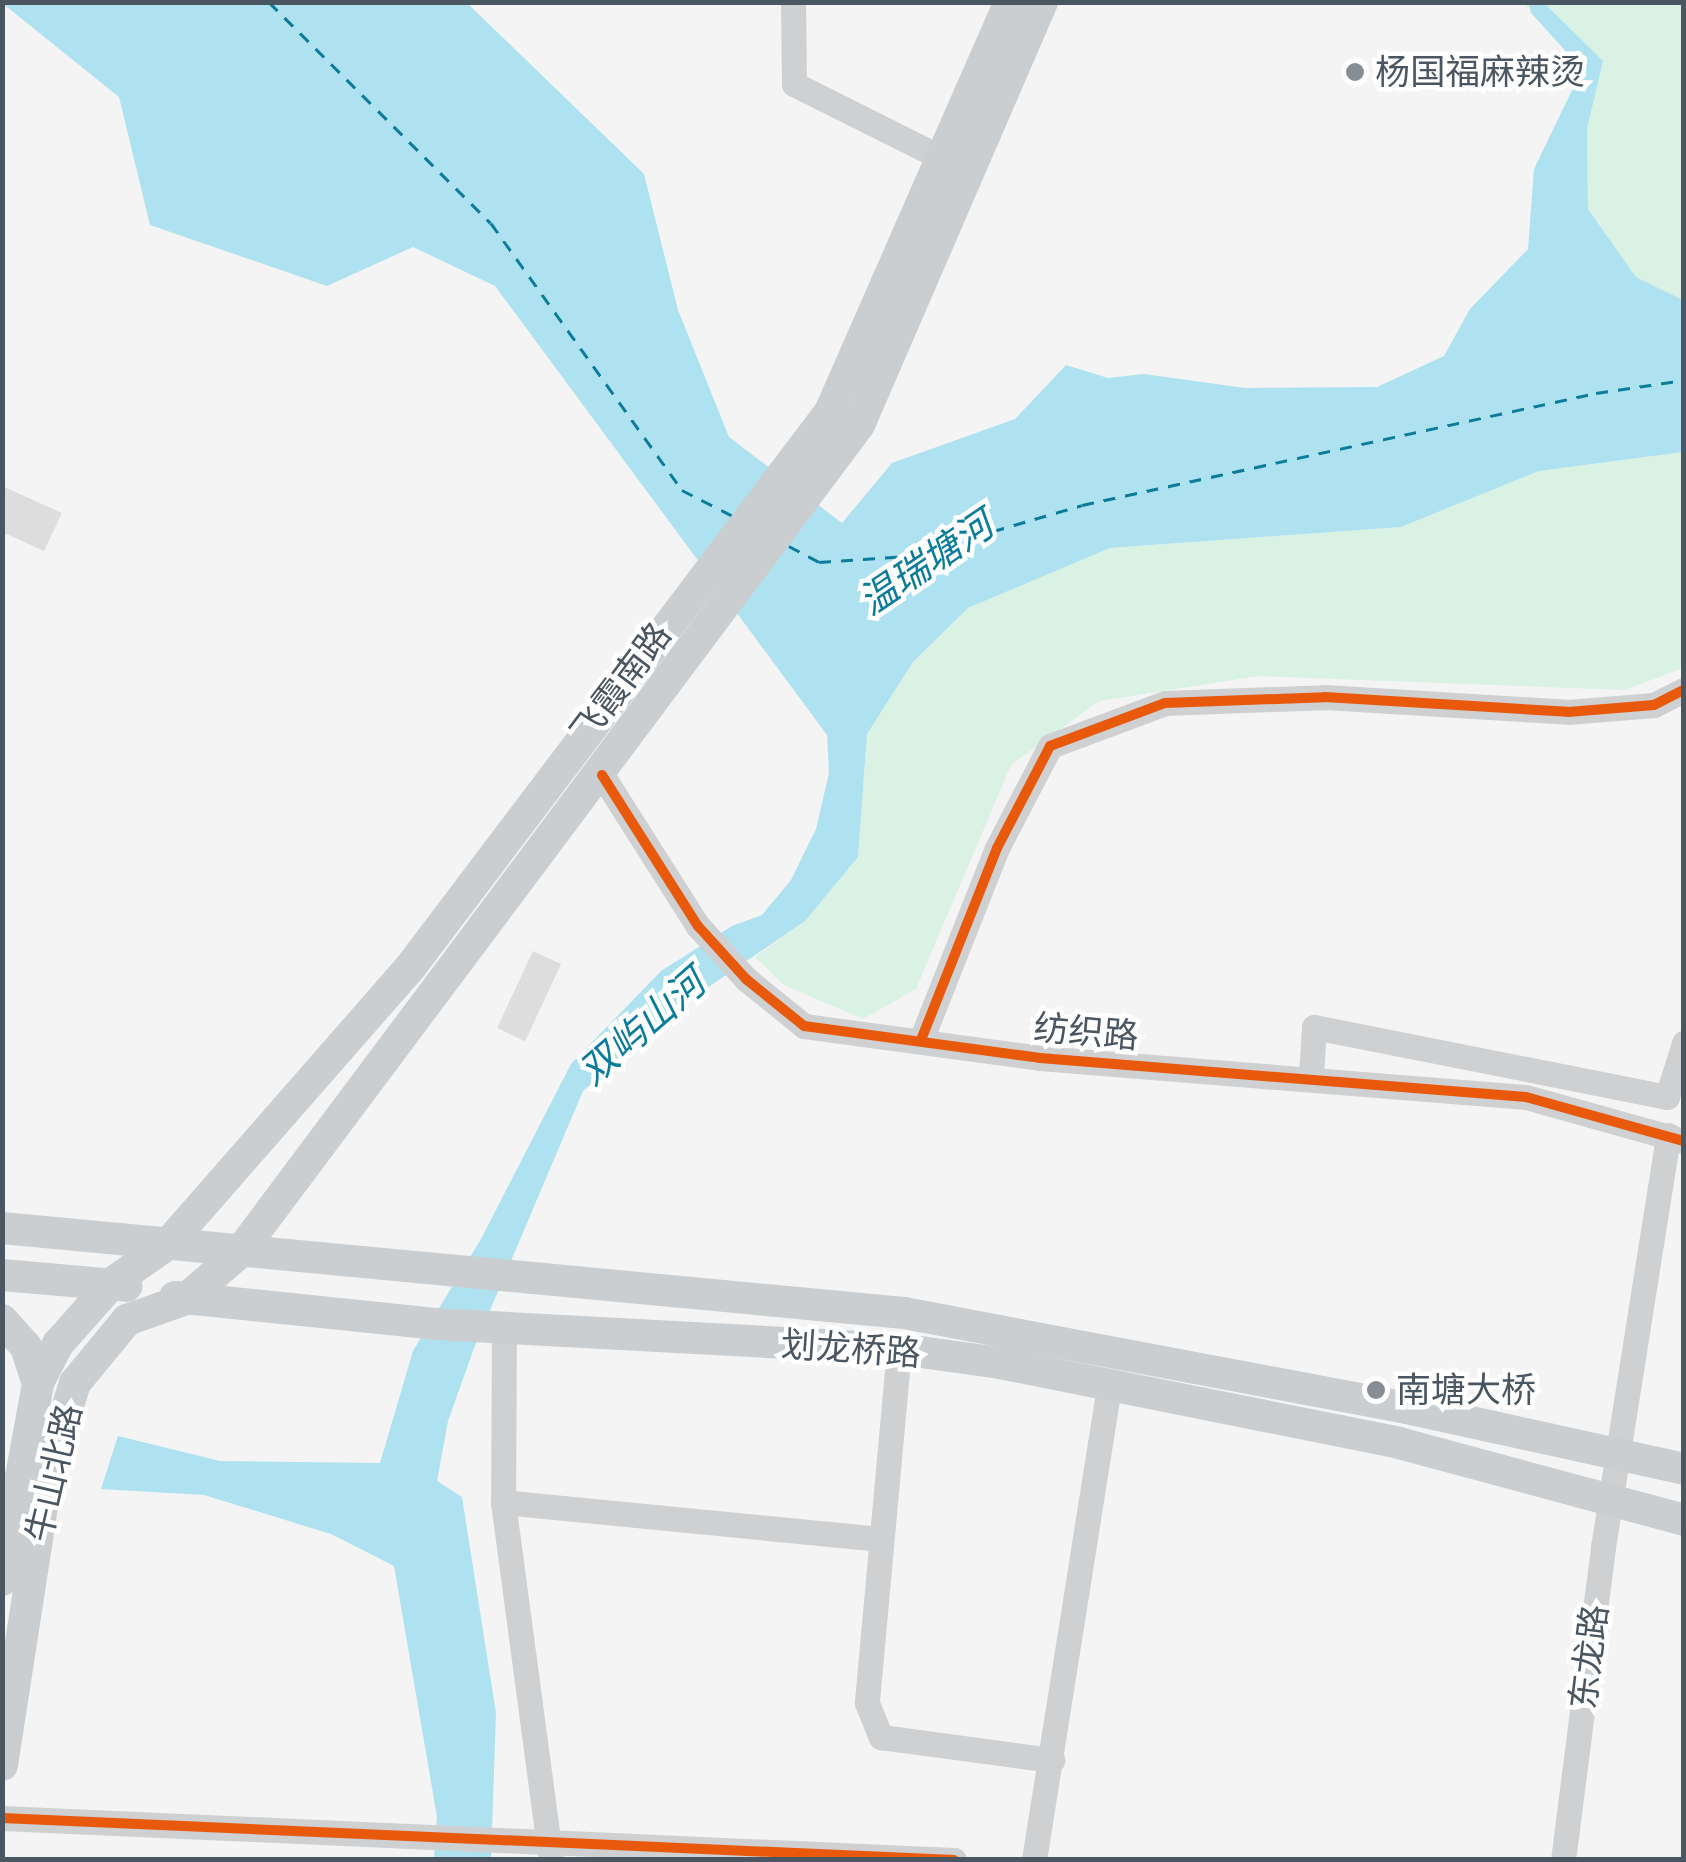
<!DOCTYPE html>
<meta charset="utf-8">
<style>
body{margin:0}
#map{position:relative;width:1686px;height:1862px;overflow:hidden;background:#f4f4f4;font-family:Jost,"Noto Sans SC",sans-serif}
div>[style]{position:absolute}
.green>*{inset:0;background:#d9f2e3}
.water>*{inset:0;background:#aee2f0}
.ferry>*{height:2.5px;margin-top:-1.25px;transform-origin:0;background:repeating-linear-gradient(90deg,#0c7c9b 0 12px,transparent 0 22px)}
.building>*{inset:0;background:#ddddde;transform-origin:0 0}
.minor>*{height:25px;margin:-12.5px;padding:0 12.5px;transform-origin:12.5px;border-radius:12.5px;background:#ced0d2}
.major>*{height:32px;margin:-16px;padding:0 16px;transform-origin:16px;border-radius:16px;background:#caced1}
.cycleway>*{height:10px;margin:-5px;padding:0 5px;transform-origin:5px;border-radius:5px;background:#e8590c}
.dots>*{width:28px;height:28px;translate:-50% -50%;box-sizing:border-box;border:5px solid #fff;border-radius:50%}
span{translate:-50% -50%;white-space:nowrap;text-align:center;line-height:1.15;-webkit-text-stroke:9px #fff;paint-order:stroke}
.poi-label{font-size:35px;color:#4a5661}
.left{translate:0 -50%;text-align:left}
.street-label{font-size:35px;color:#4a5661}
.water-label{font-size:38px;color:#0c7c9b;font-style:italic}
.frame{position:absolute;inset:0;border:5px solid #4a5661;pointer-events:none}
</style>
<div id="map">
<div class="green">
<div style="clip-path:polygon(1522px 3px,1683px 3px,1683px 300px,1636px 277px,1588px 209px,1587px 129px,1602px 61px)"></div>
<div style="clip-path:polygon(1683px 452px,1683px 668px,1625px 690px,1259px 676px,1099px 701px,1011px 765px,916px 989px,863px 1019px,784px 985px,755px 957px,805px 921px,858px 857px,867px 734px,913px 662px,968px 608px,1110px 548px,1401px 527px,1539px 471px)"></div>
</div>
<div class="water">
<div style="clip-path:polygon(2px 3px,467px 3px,644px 174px,678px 310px,729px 437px,842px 523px,892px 463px,1015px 419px,1066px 365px,1108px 378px,1144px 374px,1245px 388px,1377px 387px,1444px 356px,1470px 309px,1528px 249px,1534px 169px,1574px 86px,1572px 58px,1531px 13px,1529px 3px,1544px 3px,1603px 61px,1587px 129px,1588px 209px,1636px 277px,1683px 300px,1683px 452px,1539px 471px,1401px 527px,1110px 548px,968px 608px,913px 662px,867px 734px,858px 857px,805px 921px,704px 990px,583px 1091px,474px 1348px,448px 1421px,437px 1481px,462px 1497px,496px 1713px,491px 1859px,434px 1859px,437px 1817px,394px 1566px,331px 1534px,204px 1495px,101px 1489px,118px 1436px,220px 1461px,380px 1463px,413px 1351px,481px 1239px,571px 1064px,661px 971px,732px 926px,762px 915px,791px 880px,816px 829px,829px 773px,827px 735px,495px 286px,413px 247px,327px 286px,150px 225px,119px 97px)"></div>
</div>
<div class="ferry">
<div style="left:269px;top:2px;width:313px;rotate:44.9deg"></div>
<div style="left:491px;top:223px;width:328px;rotate:54.4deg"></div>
<div style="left:682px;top:490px;width:57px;rotate:27deg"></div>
<div style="left:789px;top:546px;width:34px;rotate:28deg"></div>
<div style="left:819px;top:562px;width:89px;rotate:-3.9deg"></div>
<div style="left:908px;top:556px;width:181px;rotate:-16.3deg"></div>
<div style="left:1082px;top:505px;width:526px;rotate:-12.29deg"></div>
<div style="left:1596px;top:393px;width:89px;rotate:-8.4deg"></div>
</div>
<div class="building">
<div style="clip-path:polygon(2px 486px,62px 513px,44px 551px,2px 532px)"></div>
<div style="left:533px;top:951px;width:31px;height:85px;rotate:25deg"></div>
</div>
<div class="minor">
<div style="left:793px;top:2px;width:82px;rotate:89.3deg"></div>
<div style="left:794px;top:84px;width:165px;rotate:26.6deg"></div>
<div style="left:602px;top:775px;width:179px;rotate:57.6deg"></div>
<div style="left:698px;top:926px;width:72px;rotate:47.8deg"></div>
<div style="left:746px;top:979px;width:75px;rotate:39deg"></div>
<div style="left:804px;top:1026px;width:238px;rotate:7.7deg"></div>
<div style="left:1040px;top:1058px;width:488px;rotate:4.6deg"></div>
<div style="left:1526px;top:1097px;width:164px;rotate:15.6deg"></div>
<div style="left:921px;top:1040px;width:206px;rotate:-68.4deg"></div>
<div style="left:997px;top:848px;width:115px;rotate:-62.5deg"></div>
<div style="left:1050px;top:746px;width:123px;rotate:-20.5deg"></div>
<div style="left:1165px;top:703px;width:160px;rotate:-2.1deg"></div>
<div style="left:1325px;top:697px;width:243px;rotate:3.5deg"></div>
<div style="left:1568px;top:712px;width:86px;rotate:-4.7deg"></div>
<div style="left:1654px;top:705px;width:34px;rotate:-27deg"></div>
<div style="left:1311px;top:1075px;width:48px;rotate:-86.4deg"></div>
<div style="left:1314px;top:1027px;width:360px;rotate:11.2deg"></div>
<div style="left:1667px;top:1097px;width:57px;rotate:-72.5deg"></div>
<div style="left:504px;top:1328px;width:174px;rotate:90.3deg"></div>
<div style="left:503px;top:1502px;width:361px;rotate:82.4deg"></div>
<div style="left:899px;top:1349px;width:355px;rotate:95.2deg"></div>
<div style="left:867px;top:1703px;width:37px;rotate:68deg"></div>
<div style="left:881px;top:1737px;width:173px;rotate:7.7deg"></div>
<div style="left:503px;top:1502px;width:380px;rotate:5.6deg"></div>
<div style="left:2px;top:1818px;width:953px;rotate:2.53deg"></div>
<div style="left:1034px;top:1860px;width:482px;rotate:-81deg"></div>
<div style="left:1563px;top:1860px;width:316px;rotate:-82.7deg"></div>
<div style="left:1603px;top:1547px;width:417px;rotate:-81deg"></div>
</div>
<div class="major">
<div style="left:2px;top:1228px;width:906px;rotate:5.38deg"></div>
<div style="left:904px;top:1313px;width:512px;rotate:10.7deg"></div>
<div style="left:1407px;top:1408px;width:284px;rotate:12.4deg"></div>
<div style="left:2px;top:1275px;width:125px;rotate:5deg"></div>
<div style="left:175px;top:1297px;width:262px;rotate:5.9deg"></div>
<div style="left:436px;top:1324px;width:464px;rotate:3.1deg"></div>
<div style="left:899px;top:1349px;width:102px;rotate:7.9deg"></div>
<div style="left:1000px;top:1363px;width:407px;rotate:11.3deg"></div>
<div style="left:1399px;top:1443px;width:295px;rotate:15.1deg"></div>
<div style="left:2px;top:1320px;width:36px;rotate:48deg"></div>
<div style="left:26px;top:1347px;width:38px;rotate:72deg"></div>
<div style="left:2px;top:1580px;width:200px;rotate:-79.6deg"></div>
<div style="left:38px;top:1383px;width:44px;rotate:-62.9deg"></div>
<div style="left:58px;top:1344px;width:81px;rotate:-48.5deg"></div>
<div style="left:112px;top:1283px;width:68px;rotate:-34.9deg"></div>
<div style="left:168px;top:1244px;width:366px;rotate:-48.8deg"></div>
<div style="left:409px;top:969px;width:698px;rotate:-52.92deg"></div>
<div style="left:830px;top:412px;width:448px;rotate:-66.3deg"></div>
<div style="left:2px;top:1765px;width:295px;rotate:-81.2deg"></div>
<div style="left:47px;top:1473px;width:94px;rotate:-72.7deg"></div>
<div style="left:75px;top:1383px;width:82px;rotate:-50.5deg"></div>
<div style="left:127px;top:1320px;width:63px;rotate:-19.6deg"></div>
<div style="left:186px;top:1299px;width:72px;rotate:-41deg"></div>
<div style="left:240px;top:1252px;width:1033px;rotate:-53.19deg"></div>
<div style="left:859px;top:425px;width:461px;rotate:-66.6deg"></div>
</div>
<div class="cycleway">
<div style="left:602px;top:775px;width:179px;rotate:57.6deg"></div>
<div style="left:698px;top:926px;width:72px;rotate:47.8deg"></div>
<div style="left:746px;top:979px;width:75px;rotate:39deg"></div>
<div style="left:804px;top:1026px;width:238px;rotate:7.7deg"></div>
<div style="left:1040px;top:1058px;width:488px;rotate:4.6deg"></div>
<div style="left:1526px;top:1097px;width:164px;rotate:15.6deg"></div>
<div style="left:921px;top:1040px;width:206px;rotate:-68.4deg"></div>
<div style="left:997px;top:848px;width:115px;rotate:-62.5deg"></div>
<div style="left:1050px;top:746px;width:123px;rotate:-20.5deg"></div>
<div style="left:1165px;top:703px;width:160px;rotate:-2.1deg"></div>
<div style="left:1325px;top:697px;width:243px;rotate:3.5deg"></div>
<div style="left:1568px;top:712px;width:86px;rotate:-4.7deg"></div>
<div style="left:1654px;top:705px;width:34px;rotate:-27deg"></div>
<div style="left:2px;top:1818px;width:953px;rotate:2.53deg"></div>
</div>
<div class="dots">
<div style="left:1355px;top:72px;background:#868d94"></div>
<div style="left:1376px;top:1390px;background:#868d94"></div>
</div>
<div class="poi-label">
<span class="left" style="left:1375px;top:72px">杨国福麻辣烫</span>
<span class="left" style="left:1396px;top:1390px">南塘大桥</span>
</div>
<div class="street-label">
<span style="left:621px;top:683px;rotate:-53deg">飞霞南路</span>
<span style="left:1086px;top:1032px;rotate:5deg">纺织路</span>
<span style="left:851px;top:1349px;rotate:4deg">划龙桥路</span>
<span style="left:54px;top:1473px;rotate:-77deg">牛山北路</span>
<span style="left:1589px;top:1657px;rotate:-83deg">东龙路</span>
</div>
<div class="water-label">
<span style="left:926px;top:563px;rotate:-34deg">温瑞塘河</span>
<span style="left:642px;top:1027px;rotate:-41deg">双屿山河</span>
</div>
<div class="frame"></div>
</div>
